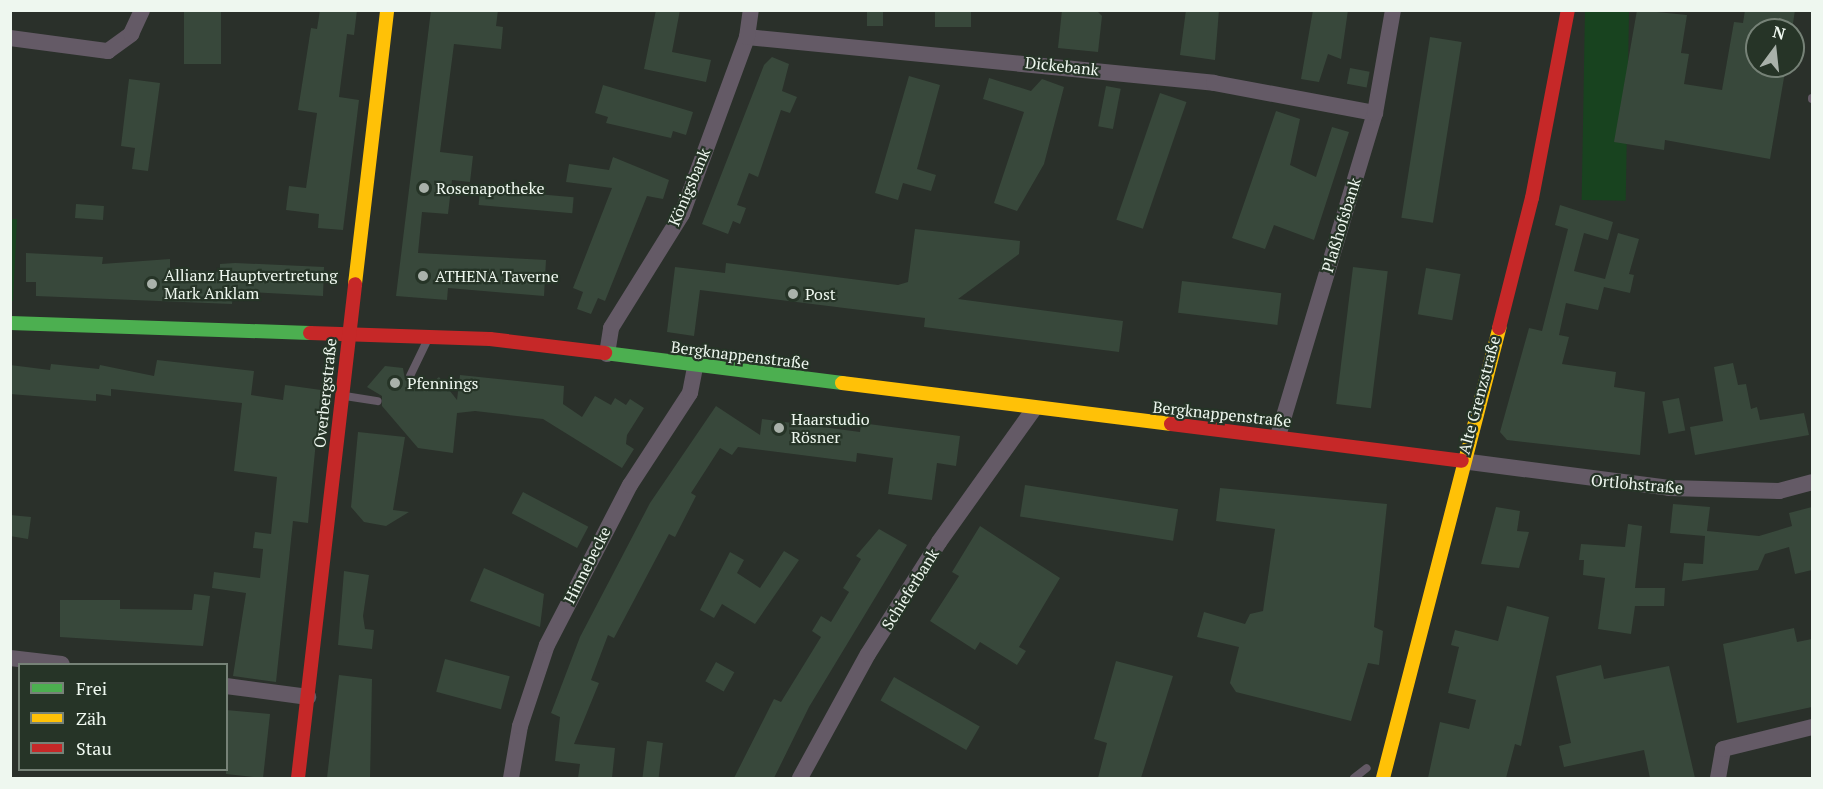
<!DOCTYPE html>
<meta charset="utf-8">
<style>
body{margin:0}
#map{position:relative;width:1823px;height:789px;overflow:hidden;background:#2a302a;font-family:"PT Serif",serif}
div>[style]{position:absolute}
.green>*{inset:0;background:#18431f;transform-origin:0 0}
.building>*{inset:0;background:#38483b;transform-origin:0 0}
.lane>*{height:8px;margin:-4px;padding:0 4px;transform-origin:4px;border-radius:4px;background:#645a66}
.street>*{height:16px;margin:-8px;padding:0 8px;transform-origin:8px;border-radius:8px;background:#645a66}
.fast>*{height:14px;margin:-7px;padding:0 7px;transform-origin:7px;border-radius:7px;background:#4caf50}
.slow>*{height:14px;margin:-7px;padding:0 7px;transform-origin:7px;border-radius:7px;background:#ffc107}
.jam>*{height:14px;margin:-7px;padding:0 7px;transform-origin:7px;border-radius:7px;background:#c62828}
.dots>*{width:16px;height:16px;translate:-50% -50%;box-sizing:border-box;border:3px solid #263427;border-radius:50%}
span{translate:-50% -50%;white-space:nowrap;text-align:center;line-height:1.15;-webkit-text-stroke:4.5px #263427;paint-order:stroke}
.street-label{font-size:16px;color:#eef7ef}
.poi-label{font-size:16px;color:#eef7ef}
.left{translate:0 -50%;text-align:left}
.frame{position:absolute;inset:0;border:12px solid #eef7ef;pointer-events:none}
.legend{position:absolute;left:18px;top:663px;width:210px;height:108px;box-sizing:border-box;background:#263427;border:2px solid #768277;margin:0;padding:8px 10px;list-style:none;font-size:18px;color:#eef7ef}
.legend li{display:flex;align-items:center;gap:12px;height:30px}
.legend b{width:30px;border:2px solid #768277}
.north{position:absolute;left:1745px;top:18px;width:60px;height:60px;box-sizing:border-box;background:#263427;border:2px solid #768277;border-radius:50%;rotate:15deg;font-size:16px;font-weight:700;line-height:24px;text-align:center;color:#eef7ef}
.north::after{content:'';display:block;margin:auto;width:21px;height:27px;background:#a9b1aa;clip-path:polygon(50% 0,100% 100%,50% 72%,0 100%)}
</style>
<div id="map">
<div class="green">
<div style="left:1585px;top:10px;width:44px;height:190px;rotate:1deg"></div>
<div style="clip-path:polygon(10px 219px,17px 219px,13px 301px,10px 301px)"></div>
</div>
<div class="building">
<div style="left:184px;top:10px;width:37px;height:54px"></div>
<div style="clip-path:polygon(320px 10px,357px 10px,354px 35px,347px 34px,339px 97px,359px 100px,343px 230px,318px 228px,319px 214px,286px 210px,289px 186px,306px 188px,317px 113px,298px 110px,311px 28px,317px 29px)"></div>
<div style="clip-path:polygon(431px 10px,498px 10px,496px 26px,503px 27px,501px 49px,454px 44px,440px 152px,473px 156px,470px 182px,452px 180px,448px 214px,422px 212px,418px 253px,546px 260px,544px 296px,448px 288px,447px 300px,396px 296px)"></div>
<div style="clip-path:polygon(656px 10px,680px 10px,672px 52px,711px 60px,706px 82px,644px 69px)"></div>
<div style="left:867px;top:10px;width:16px;height:16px"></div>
<div style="left:935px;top:10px;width:36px;height:17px"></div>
<div style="clip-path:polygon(1062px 10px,1096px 10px,1102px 16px,1098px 52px,1058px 48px)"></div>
<div style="clip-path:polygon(1186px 10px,1219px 10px,1215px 60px,1180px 55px)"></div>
<div style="clip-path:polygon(1313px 10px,1348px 10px,1341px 59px,1328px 54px,1319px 82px,1301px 79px)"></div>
<div style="clip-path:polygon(1637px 10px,1687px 15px,1681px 53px,1689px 54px,1684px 84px,1722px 90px,1734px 22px,1743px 23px,1745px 10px,1795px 10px,1792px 30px,1757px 30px,1757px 66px,1786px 66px,1770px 159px,1665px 140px,1664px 150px,1614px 142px)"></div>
<div style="left:1430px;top:37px;width:32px;height:183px;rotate:9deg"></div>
<div style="clip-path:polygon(772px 57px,789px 64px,782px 91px,797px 97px,790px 113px,781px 110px,758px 177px,749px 173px,737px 205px,746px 208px,740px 224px,733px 221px,728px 234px,702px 224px,764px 65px)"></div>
<div style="left:1350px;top:68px;width:20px;height:16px;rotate:11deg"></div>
<div style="clip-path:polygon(909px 76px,940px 85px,917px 169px,936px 175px,931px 191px,903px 183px,898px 200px,875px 193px)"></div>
<div style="clip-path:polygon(989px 78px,1031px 91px,1042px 79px,1064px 87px,1044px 164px,1017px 211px,994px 203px,1024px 112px,983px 99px)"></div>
<div style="clip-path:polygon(129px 79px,160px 83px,148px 171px,132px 169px,135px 148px,121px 146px)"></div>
<div style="clip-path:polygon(603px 85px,693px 112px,686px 135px,673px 131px,671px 138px,606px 123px,608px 117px,595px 113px)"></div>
<div style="left:1106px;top:86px;width:15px;height:41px;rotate:11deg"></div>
<div style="left:1160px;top:93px;width:28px;height:134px;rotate:19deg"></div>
<div style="clip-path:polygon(1276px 111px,1300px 119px,1290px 165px,1316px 177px,1332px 127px,1349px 132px,1314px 240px,1274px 225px,1265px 249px,1232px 238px)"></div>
<div style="clip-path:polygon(613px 157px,669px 180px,663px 199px,647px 196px,605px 301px,598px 298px,591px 314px,577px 309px,583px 292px,573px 288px,612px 188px,566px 182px,569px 164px,609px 170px)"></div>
<div style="left:480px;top:189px;width:94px;height:16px;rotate:5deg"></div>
<div style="left:76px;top:204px;width:28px;height:14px;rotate:4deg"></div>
<div style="clip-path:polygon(1560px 205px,1613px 222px,1608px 240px,1584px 233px,1574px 271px,1605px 279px,1618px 233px,1639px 239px,1629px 274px,1634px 275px,1630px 293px,1604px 287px,1598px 310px,1566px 303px,1559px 335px,1569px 337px,1562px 364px,1616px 372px,1614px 387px,1645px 392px,1640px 455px,1507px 440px,1500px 432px,1529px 328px,1542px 331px,1568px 229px,1555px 225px)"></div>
<div style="clip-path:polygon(915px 229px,1020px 241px,1019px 254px,958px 299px,1123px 321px,1119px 352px,924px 327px,925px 318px,700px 290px,694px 336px,667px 332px,675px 267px,725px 273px,726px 263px,898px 285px,908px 282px)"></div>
<div style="clip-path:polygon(26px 253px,103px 257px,102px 264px,170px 259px,170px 269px,220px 272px,220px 264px,235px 263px,324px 267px,323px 296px,233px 291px,232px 304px,36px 296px,36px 282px,26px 282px)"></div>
<div style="left:1353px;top:267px;width:35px;height:138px;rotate:7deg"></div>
<div style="left:1426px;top:268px;width:35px;height:47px;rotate:10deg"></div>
<div style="left:1182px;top:281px;width:100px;height:32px;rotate:7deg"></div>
<div style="clip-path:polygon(157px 360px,254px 371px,251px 395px,283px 400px,285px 385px,321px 390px,308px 523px,293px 521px,276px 682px,233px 676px,246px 593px,212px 588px,214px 572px,260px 578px,263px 549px,253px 548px,255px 532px,271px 534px,277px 477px,234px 471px,242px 403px,111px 389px,111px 396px,96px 394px,96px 401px,10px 394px,10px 365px,50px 370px,51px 364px,99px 369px,100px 365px,154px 376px)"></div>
<div style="clip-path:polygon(1733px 363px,1738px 385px,1746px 384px,1751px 409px,1757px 407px,1760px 420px,1804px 413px,1809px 435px,1695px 455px,1690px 427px,1723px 421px,1714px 367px)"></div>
<div style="clip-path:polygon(385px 366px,403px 368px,405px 380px,422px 391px,439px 377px,457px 400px,460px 375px,564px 386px,563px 404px,582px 417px,595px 396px,611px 405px,615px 398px,626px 405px,630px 399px,644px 408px,627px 435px,626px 444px,634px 449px,622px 468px,543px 419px,475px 411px,457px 413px,453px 453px,418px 448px,382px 406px,382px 396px,367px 387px)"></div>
<div style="left:1679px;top:398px;width:33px;height:17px;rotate:79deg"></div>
<div style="clip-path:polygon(716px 406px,760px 435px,762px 419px,860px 432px,861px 423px,960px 436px,956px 466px,937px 463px,932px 500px,888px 494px,893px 458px,857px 453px,856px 462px,738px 447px,732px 455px,720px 448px,691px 493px,696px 496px,675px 537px,669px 534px,614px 638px,608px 635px,591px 680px,599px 683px,574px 744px,615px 748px,612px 778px,578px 778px,580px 764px,555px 761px,560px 717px,551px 713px,580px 637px,650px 503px)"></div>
<div style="clip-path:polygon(358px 432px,405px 437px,393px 510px,409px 512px,386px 526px,364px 522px,351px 507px)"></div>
<div style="left:1025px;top:485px;width:155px;height:32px;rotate:9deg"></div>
<div style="clip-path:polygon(1220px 488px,1387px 504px,1374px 627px,1383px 631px,1379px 665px,1368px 663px,1351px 721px,1236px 692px,1230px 683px,1239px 647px,1197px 637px,1204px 612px,1245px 624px,1250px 614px,1263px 611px,1275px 529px,1216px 521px)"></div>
<div style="left:523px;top:492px;width:74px;height:24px;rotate:28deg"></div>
<div style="clip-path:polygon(1673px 504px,1710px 507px,1707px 531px,1759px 536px,1792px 526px,1789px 513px,1812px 507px,1812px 570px,1795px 574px,1789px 547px,1765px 554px,1758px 570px,1682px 581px,1684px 563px,1703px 564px,1705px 536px,1670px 533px)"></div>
<div style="clip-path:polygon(1496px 507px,1520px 511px,1517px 531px,1529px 532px,1519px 568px,1481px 564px)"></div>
<div style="clip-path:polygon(10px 515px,31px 517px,28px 539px,10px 536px)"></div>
<div style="clip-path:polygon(1628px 524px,1642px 526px,1635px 588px,1665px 588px,1664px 606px,1635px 606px,1631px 634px,1598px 629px,1605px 578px,1583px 575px,1584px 560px,1579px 560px,1581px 544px,1625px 547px)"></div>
<div style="clip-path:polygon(980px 526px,1060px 578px,1019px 647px,1026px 651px,1017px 665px,980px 642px,975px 650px,930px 621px,959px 576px,952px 572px)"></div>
<div style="clip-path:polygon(879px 529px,907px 545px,809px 707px,774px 778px,734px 778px,774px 699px,781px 702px,821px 637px,812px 631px,821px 616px,831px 622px,849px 592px,843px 588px,861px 559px,856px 556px)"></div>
<div style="clip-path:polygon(784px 551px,799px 560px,755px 624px,722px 604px,714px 618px,700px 610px,730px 552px,744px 560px,737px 573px,760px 588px)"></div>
<div style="clip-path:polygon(484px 568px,544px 594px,540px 627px,470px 601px)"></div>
<div style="clip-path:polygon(344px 571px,369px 575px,363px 616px,365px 629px,374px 630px,372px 649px,338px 645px)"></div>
<div style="clip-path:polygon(194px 594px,210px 596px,203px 646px,60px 637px,60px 600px,120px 600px,120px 609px,192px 610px)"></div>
<div style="clip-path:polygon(1507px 606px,1549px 617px,1521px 746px,1515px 744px,1506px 778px,1428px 778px,1440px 722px,1469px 729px,1476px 700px,1448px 693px,1459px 647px,1451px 645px,1455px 630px,1498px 641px)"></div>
<div style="clip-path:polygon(1794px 628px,1797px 642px,1812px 639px,1812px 707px,1737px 723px,1723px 644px)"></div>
<div style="left:445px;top:659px;width:67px;height:34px;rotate:15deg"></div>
<div style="clip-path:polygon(1116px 661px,1173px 676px,1141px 778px,1098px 778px,1107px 743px,1094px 739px)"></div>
<div style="left:716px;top:662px;width:21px;height:22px;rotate:29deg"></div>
<div style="clip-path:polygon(1601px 665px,1604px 679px,1669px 666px,1695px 778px,1650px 778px,1644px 750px,1564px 767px,1559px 746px,1571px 743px,1556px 676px)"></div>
<div style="clip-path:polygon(339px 675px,372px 679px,370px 778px,327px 778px)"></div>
<div style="left:894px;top:677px;width:99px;height:27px;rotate:30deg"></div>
<div style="clip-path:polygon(226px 710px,270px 714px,263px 778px,226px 774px)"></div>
<div style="left:647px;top:741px;width:16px;height:37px;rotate:7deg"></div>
</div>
<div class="lane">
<div style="left:1812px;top:99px;width:1px;rotate:-90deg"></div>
<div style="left:410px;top:376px;width:41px;rotate:-64.1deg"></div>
<div style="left:345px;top:396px;width:33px;rotate:9deg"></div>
<div style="left:1354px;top:778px;width:16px;rotate:-38deg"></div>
</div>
<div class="street">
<div style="left:747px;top:37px;width:469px;rotate:5.6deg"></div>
<div style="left:1214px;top:83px;width:164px;rotate:10.6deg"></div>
<div style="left:10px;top:38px;width:99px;rotate:7.6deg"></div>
<div style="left:108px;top:51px;width:29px;rotate:-36deg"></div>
<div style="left:131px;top:34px;width:26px;rotate:-65deg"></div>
<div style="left:607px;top:354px;width:26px;rotate:-81deg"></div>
<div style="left:611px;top:328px;width:134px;rotate:-58.1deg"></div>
<div style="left:682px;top:214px;width:189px;rotate:-69.8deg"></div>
<div style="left:747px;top:37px;width:27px;rotate:-82deg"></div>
<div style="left:1278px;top:436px;width:337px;rotate:-73.3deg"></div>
<div style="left:1375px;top:113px;width:105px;rotate:-80.1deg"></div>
<div style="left:1462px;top:461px;width:209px;rotate:7.4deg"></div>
<div style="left:1669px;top:488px;width:110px;rotate:1.6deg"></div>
<div style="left:1779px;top:491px;width:34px;rotate:-15deg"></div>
<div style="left:10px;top:658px;width:52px;rotate:6.6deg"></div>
<div style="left:226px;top:686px;width:83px;rotate:7.6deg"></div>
<div style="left:511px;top:778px;width:53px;rotate:-80.2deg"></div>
<div style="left:520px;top:726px;width:85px;rotate:-71.6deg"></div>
<div style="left:547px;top:645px;width:180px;rotate:-62.6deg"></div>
<div style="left:630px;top:485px;width:110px;rotate:-56.9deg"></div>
<div style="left:690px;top:393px;width:26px;rotate:-79deg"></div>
<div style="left:800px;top:778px;width:141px;rotate:-61.3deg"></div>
<div style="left:868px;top:654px;width:133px;rotate:-57.6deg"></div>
<div style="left:939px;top:542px;width:163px;rotate:-54.5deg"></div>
<div style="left:1718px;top:778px;width:29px;rotate:-80deg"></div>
<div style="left:1723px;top:749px;width:92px;rotate:-13.9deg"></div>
</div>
<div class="fast">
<div style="left:10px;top:323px;width:300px;rotate:1.9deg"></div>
<div style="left:605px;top:353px;width:239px;rotate:7.2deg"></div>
</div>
<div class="slow">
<div style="left:355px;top:284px;width:276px;rotate:-83.3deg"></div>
<div style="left:842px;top:383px;width:332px;rotate:7.1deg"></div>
<div style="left:1383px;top:778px;width:465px;rotate:-75.5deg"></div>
</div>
<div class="jam">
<div style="left:1499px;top:328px;width:134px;rotate:-75.8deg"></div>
<div style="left:1532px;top:198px;width:191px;rotate:-79.2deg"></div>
<div style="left:310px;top:333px;width:180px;rotate:1.9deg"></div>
<div style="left:490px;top:339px;width:116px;rotate:6.9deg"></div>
<div style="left:1171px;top:424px;width:293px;rotate:7.2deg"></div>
<div style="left:298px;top:778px;width:497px;rotate:-83.4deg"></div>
</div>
<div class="dots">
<div style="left:424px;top:188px;background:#a9b1aa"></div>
<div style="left:423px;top:276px;background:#a9b1aa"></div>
<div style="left:152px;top:284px;background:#a9b1aa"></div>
<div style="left:793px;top:294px;background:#a9b1aa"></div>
<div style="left:395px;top:383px;background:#a9b1aa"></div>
<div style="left:779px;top:428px;background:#a9b1aa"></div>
</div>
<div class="street-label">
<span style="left:1062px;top:66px;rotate:6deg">Dickebank</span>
<span style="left:689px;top:187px;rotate:-67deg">Königsbank</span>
<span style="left:1341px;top:225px;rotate:-73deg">Plaßhofsbank</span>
<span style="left:740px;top:355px;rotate:7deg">Bergknappenstraße</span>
<span style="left:325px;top:393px;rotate:-84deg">Overbergstraße</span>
<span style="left:1479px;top:395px;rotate:-75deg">Alte Grenzstraße</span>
<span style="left:1222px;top:414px;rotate:6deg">Bergknappenstraße</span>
<span style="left:1637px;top:484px;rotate:5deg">Ortlohstraße</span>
<span style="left:587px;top:565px;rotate:-63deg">Hinnebecke</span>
<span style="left:910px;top:589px;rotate:-58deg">Schieferbank</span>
</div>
<div class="poi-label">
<span class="left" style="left:436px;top:188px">Rosenapotheke</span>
<span class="left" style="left:164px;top:284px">Allianz Hauptvertretung<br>Mark Anklam</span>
<span class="left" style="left:435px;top:276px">ATHENA Taverne</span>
<span class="left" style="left:805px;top:294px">Post</span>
<span class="left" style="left:407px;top:383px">Pfennings</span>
<span class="left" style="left:791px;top:428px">Haarstudio<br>Rösner</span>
</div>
<div class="frame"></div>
<ul class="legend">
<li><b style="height:8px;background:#4caf50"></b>Frei</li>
<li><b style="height:8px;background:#ffc107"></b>Zäh</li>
<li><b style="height:8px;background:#c62828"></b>Stau</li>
</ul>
<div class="north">N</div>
</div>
